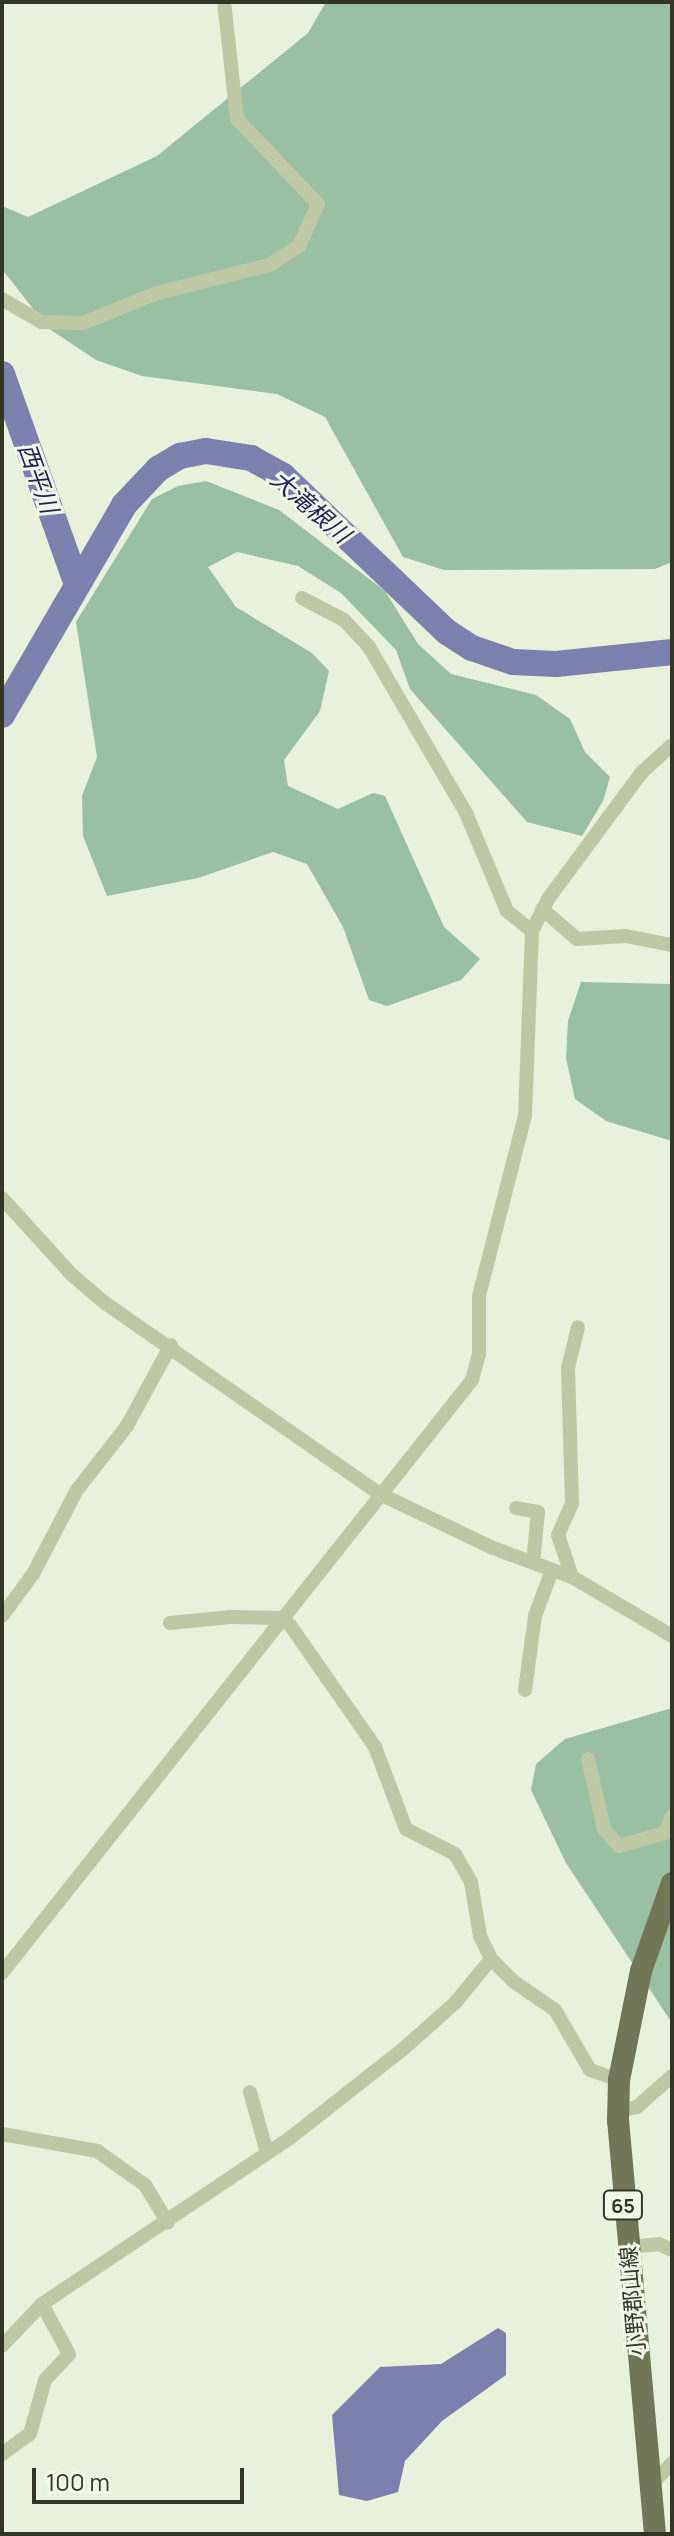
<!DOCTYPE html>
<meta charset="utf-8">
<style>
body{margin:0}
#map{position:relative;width:674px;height:2536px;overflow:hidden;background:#e8f1db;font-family:Manrope,"Noto Sans JP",sans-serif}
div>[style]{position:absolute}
.green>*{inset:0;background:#9bbfa2}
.water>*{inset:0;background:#7b80ac}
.river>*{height:26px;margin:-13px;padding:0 13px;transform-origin:13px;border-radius:13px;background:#7b80ac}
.minor>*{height:14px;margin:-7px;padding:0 7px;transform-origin:7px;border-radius:7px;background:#bec8a7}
.primary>*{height:22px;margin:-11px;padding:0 11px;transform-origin:11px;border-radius:11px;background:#717659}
span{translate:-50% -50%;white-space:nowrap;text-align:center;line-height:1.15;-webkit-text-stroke:6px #f1f8e7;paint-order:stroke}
.shield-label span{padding:2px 6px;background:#f1f8e7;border:2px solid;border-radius:6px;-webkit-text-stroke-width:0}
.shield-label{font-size:20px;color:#333527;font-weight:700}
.street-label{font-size:22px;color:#333527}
.water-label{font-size:24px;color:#1f2355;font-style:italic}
.frame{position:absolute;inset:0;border:4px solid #333527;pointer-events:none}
.scale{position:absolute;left:32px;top:2468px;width:212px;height:36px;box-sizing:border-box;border:4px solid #333527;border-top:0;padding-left:10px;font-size:24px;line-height:28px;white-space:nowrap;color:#333527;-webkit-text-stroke:6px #f1f8e7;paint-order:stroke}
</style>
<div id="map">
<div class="green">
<div style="clip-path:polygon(326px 2px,672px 2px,672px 562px,655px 569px,444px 570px,403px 557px,325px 417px,277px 394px,142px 376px,96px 360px,48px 328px,2px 269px,2px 206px,28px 217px,157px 156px,308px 33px)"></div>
<div style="clip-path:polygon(206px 481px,279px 510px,385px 591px,418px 644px,451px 674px,536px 695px,570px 719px,585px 752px,610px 777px,603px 801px,582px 836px,527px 822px,410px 689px,396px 650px,341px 593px,298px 566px,237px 552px,208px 567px,236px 607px,312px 653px,329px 671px,320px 711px,284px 760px,288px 786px,338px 809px,373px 793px,385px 796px,444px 927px,480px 959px,461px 980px,387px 1006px,369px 1000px,343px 927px,307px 864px,273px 852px,198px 878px,107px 896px,83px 836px,82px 796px,97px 757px,76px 622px,152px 499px,178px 486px)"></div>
<div style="clip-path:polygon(581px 982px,672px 984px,672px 1141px,606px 1121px,575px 1099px,566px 1058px,568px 1021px)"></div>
<div style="clip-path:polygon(672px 1708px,672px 2023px,566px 1863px,531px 1790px,536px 1764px,565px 1739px)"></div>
</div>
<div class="water">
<div style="clip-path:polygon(498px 2328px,506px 2333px,506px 2375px,442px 2421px,405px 2461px,398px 2492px,367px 2501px,339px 2495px,332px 2415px,380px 2367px,441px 2364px)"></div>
</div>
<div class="river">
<div style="left:2px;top:374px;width:221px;rotate:70.4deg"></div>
<div style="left:2px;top:715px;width:243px;rotate:-59.8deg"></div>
<div style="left:124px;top:505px;width:50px;rotate:-46.6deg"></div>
<div style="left:158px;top:469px;width:26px;rotate:-31deg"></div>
<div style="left:180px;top:456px;width:26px;rotate:-11deg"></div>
<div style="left:206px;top:451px;width:46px;rotate:8.8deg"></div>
<div style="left:251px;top:458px;width:37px;rotate:29deg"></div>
<div style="left:283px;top:476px;width:226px;rotate:43.6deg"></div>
<div style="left:447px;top:632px;width:30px;rotate:33deg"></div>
<div style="left:472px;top:648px;width:43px;rotate:18.9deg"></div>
<div style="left:513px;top:662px;width:43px;rotate:2.7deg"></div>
<div style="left:556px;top:664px;width:117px;rotate:-5.9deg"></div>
</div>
<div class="minor">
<div style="left:2px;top:299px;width:45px;rotate:30.5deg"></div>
<div style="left:41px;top:322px;width:42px;rotate:1.4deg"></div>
<div style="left:83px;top:323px;width:80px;rotate:-22.1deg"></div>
<div style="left:157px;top:293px;width:115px;rotate:-14deg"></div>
<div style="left:269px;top:265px;width:36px;rotate:-32deg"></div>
<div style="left:299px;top:246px;width:46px;rotate:-65.7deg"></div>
<div style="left:318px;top:204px;width:117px;rotate:-133.6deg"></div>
<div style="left:237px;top:119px;width:118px;rotate:-96.3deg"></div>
<div style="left:302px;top:598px;width:47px;rotate:27.6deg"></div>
<div style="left:344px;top:620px;width:37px;rotate:47deg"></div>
<div style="left:369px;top:647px;width:192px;rotate:59.7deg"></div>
<div style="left:466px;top:813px;width:106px;rotate:67.3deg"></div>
<div style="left:507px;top:911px;width:32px;rotate:39deg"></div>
<div style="left:542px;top:909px;width:46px;rotate:40.6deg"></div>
<div style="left:577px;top:939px;width:49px;rotate:-3.5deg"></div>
<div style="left:626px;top:936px;width:47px;rotate:11.1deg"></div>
<div style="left:2px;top:1198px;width:104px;rotate:47.7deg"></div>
<div style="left:72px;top:1275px;width:43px;rotate:40.3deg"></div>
<div style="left:105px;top:1303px;width:333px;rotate:34.8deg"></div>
<div style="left:378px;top:1493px;width:127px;rotate:25.6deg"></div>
<div style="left:493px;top:1548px;width:84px;rotate:20.2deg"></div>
<div style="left:572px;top:1577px;width:116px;rotate:30.5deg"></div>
<div style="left:516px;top:1508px;width:22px;rotate:10deg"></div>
<div style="left:538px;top:1512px;width:51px;rotate:95.6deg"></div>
<div style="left:572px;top:1577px;width:44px;rotate:-108.4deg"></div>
<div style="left:558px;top:1535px;width:35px;rotate:-66deg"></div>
<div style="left:572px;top:1503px;width:135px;rotate:-91.7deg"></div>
<div style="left:568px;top:1368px;width:42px;rotate:-76.3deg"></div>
<div style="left:2px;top:1616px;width:52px;rotate:-53.6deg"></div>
<div style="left:33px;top:1574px;width:95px;rotate:-62.4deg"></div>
<div style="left:77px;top:1490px;width:81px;rotate:-52deg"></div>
<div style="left:127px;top:1426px;width:92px;rotate:-61.5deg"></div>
<div style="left:170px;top:1623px;width:61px;rotate:-5.6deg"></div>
<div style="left:231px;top:1617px;width:49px;rotate:1.2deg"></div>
<div style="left:280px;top:1618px;width:12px;rotate:35deg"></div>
<div style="left:290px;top:1625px;width:149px;rotate:55.1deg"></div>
<div style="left:375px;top:1747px;width:88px;rotate:69.3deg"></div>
<div style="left:406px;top:1829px;width:55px;rotate:27deg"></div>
<div style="left:455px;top:1854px;width:32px;rotate:60deg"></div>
<div style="left:471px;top:1882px;width:55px;rotate:80.5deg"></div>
<div style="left:480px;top:1936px;width:25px;rotate:64deg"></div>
<div style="left:491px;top:1959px;width:31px;rotate:45deg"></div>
<div style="left:513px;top:1981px;width:51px;rotate:34.6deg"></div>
<div style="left:555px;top:2010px;width:69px;rotate:59.7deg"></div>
<div style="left:590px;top:2070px;width:31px;rotate:19deg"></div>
<div style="left:525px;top:1690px;width:75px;rotate:-82.3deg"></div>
<div style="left:535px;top:1616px;width:49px;rotate:-69.7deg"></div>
<div style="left:588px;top:1759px;width:72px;rotate:77.1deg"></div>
<div style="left:604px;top:1829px;width:23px;rotate:49deg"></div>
<div style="left:619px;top:1846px;width:48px;rotate:-15.8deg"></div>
<div style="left:665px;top:1833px;width:18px;rotate:-68deg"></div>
<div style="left:2px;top:1973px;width:757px;rotate:-51.6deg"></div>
<div style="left:472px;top:1380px;width:28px;rotate:-75deg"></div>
<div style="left:479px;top:1353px;width:57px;rotate:-90deg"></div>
<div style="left:479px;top:1296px;width:187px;rotate:-75.7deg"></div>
<div style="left:525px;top:1115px;width:184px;rotate:-87.8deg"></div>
<div style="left:532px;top:931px;width:36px;rotate:-63deg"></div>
<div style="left:548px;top:899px;width:158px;rotate:-53.5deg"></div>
<div style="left:642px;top:772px;width:40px;rotate:-42deg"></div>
<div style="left:250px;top:2092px;width:59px;rotate:74.3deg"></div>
<div style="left:618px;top:2111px;width:19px;rotate:-12deg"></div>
<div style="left:637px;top:2107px;width:47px;rotate:-41.5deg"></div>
<div style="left:2px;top:2134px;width:97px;rotate:10.1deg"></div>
<div style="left:97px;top:2151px;width:59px;rotate:35.3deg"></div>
<div style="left:145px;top:2185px;width:44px;rotate:58.8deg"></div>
<div style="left:627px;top:2247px;width:32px;rotate:-5deg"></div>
<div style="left:659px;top:2244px;width:14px;rotate:25deg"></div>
<div style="left:2px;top:2346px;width:58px;rotate:-46.4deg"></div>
<div style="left:42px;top:2304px;width:298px;rotate:-33.8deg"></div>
<div style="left:290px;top:2138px;width:142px;rotate:-38.2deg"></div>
<div style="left:402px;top:2050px;width:71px;rotate:-41.6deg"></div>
<div style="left:455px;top:2003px;width:57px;rotate:-50.7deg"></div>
<div style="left:2px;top:2454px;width:34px;rotate:-36deg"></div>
<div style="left:30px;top:2434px;width:56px;rotate:-74.5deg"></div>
<div style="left:45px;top:2380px;width:35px;rotate:-47deg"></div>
<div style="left:69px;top:2354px;width:57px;rotate:-118.4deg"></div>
<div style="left:650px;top:2486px;width:32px;rotate:-46deg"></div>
</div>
<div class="primary">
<div style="left:655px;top:2534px;width:415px;rotate:-95.1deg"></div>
<div style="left:618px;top:2121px;width:41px;rotate:-88.6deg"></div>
<div style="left:619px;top:2080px;width:111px;rotate:-78.6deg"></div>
<div style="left:641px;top:1971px;width:93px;rotate:-70.6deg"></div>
</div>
<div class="shield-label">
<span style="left:623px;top:2205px">65</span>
</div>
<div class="street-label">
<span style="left:633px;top:2301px;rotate:-95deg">小野郡山線</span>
</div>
<div class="water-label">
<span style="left:39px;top:478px;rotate:70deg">西平川</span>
<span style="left:311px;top:506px;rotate:41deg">大滝根川</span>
</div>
<div class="frame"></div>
<div class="scale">100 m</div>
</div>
